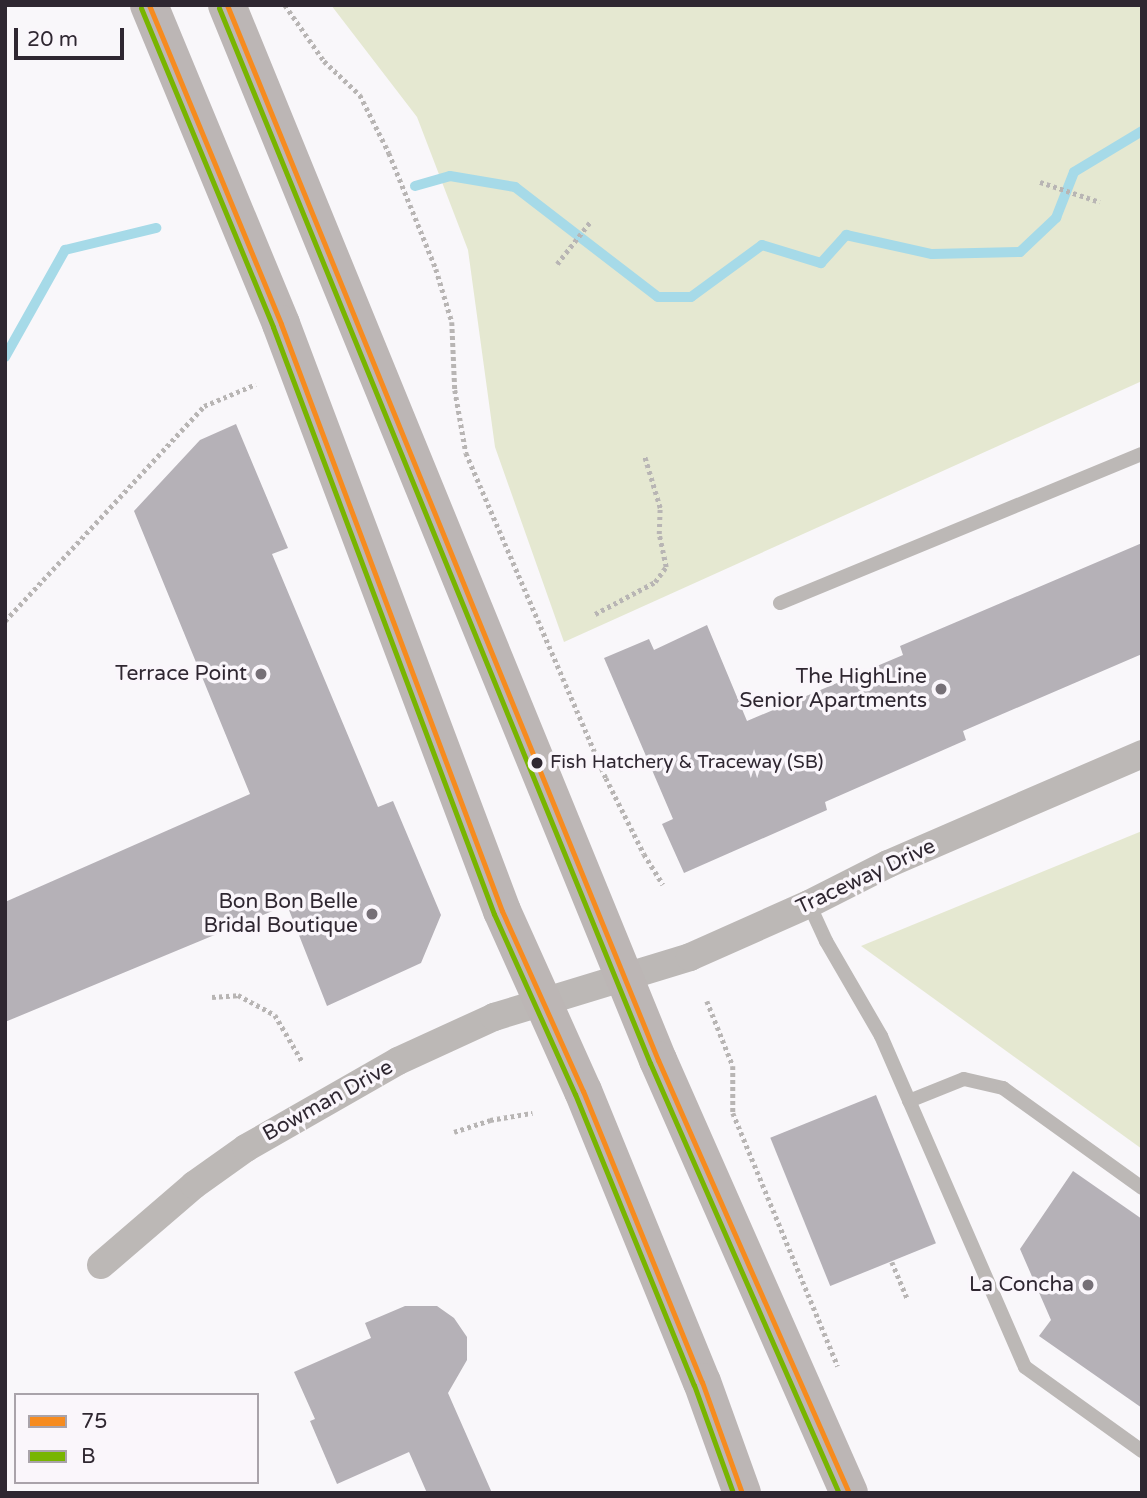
<!DOCTYPE html>
<style>
body{margin:0}
#map{position:relative;width:1147px;height:1498px;overflow:hidden;background:#f9f7fa;font-family:"Varela Round",sans-serif}
div>[style]{position:absolute}
.green>*{inset:0;background:#e5e8d1}
.stream>*{height:10px;margin:-5px;padding:0 5px;transform-origin:5px;border-radius:5px;background:#a6dae8}
.building>*{inset:0;background:#b5b1b7;transform-origin:0 0}
.path>*{height:4.5px;margin-top:-2.25px;transform-origin:0;background:repeating-linear-gradient(90deg,#b8b5b4 0 3.5px,transparent 0 7px)}
.lane>*{height:14px;margin:-7px;padding:0 7px;transform-origin:7px;border-radius:7px;background:#bcb8b6}
.street>*{height:28px;margin:-14px;padding:0 14px;transform-origin:14px;border-radius:14px;background:#bcb8b6}
.secondary>*{height:38px;margin:-19px;padding:0 19px;transform-origin:19px;border-radius:19px;background:#bcb6b5}
.bus-1>*{height:5px;margin:-2.5px;padding:0 2.5px;transform-origin:2.5px;border-radius:2.5px;background:#f68b1f}
.bus-2>*{height:5px;margin:-2.5px;padding:0 2.5px;transform-origin:2.5px;border-radius:2.5px;background:#78b500}
.dots>*{width:19px;height:19px;translate:-50% -50%;box-sizing:border-box;border:4px solid #faf6fb;border-radius:50%}
span{translate:-50% -50%;white-space:nowrap;text-align:center;line-height:1.15;-webkit-text-stroke:7px #faf6fb;paint-order:stroke}
.bus-label{font-size:19px;color:#2f2731}
.left{translate:0 -50%;text-align:left}
.poi-label{font-size:21px;color:#2f2731}
.right{translate:-100% -50%;text-align:right}
.street-label{font-size:21px;color:#2f2731}
.frame{position:absolute;inset:0;border:7px solid #2f2731;pointer-events:none}
.legend{position:absolute;left:14px;top:1393px;width:245px;height:91px;box-sizing:border-box;background:#faf6fb;border:2px solid #a9a3aa;margin:0;padding:9px 12px;list-style:none;font-size:21px;color:#2f2731}
.legend li{display:flex;align-items:center;gap:14px;height:35px}
.legend b{width:35px;border:2px solid #a9a3aa}
.scale{position:absolute;left:14px;top:28px;width:110px;height:32px;box-sizing:border-box;border:4px solid #2f2731;border-top:0;padding-left:9px;font-size:21px;line-height:24px;white-space:nowrap;color:#2f2731;-webkit-text-stroke:5px #faf6fb;paint-order:stroke}
</style>
<div id="map">
<div class="green">
<div style="clip-path:polygon(331px 5px,1142px 5px,1142px 381px,564px 642px,495px 447px,468px 250px,417px 117px)"></div>
<div style="clip-path:polygon(1142px 831px,1142px 1149px,861px 946px)"></div>
</div>
<div class="stream">
<div style="left:415px;top:186px;width:36px;rotate:-16deg"></div>
<div style="left:450px;top:176px;width:66px;rotate:9.6deg"></div>
<div style="left:515px;top:187px;width:180px;rotate:37.6deg"></div>
<div style="left:658px;top:297px;width:33px"></div>
<div style="left:691px;top:297px;width:88px;rotate:-36.2deg"></div>
<div style="left:762px;top:245px;width:62px;rotate:17deg"></div>
<div style="left:821px;top:263px;width:38px;rotate:-48deg"></div>
<div style="left:846px;top:235px;width:88px;rotate:12.5deg"></div>
<div style="left:932px;top:254px;width:88px;rotate:-1.3deg"></div>
<div style="left:1020px;top:252px;width:50px;rotate:-43.4deg"></div>
<div style="left:1056px;top:218px;width:49px;rotate:-68.6deg"></div>
<div style="left:1074px;top:172px;width:79px;rotate:-31.1deg"></div>
<div style="left:5px;top:357px;width:123px;rotate:-60.7deg"></div>
<div style="left:65px;top:250px;width:94px;rotate:-13.6deg"></div>
</div>
<div class="building">
<div style="clip-path:polygon(236px 424px,288px 548px,272px 554px,378px 807px,393px 801px,441px 915px,421px 963px,327px 1006px,287px 905px,5px 1022px,5px 902px,250px 794px,134px 511px,200px 440px)"></div>
<div style="clip-path:polygon(1142px 543px,1142px 654px,963px 731px,966px 740px,825px 802px,827px 810px,684px 873px,662px 824px,673px 819px,604px 658px,649px 639px,654px 650px,707px 625px,747px 721px,903px 655px,900px 646px)"></div>
<div style="left:876px;top:1095px;width:160px;height:114px;rotate:68deg"></div>
<div style="clip-path:polygon(1073px 1171px,1142px 1219px,1142px 1408px,1039px 1336px,1051px 1320px,1020px 1249px)"></div>
<div style="clip-path:polygon(405px 1306px,437px 1306px,454px 1318px,467px 1337px,467px 1360px,448px 1393px,492px 1493px,427px 1493px,409px 1452px,337px 1484px,310px 1421px,315px 1419px,294px 1372px,371px 1338px,365px 1323px)"></div>
</div>
<div class="path">
<div style="left:285px;top:5px;width:68px;rotate:55.1deg"></div>
<div style="left:324px;top:61px;width:50px;rotate:43.4deg"></div>
<div style="left:360px;top:95px;width:65px;rotate:63.4deg"></div>
<div style="left:389px;top:153px;width:125px;rotate:67.9deg"></div>
<div style="left:436px;top:269px;width:55px;rotate:73.2deg"></div>
<div style="left:452px;top:322px;width:68px;rotate:87.5deg"></div>
<div style="left:455px;top:390px;width:64px;rotate:80.1deg"></div>
<div style="left:466px;top:453px;width:354px;rotate:66.7deg"></div>
<div style="left:606px;top:778px;width:85px;rotate:63.4deg"></div>
<div style="left:644px;top:854px;width:36px;rotate:58deg"></div>
<div style="left:1040px;top:182px;width:63px;rotate:18.4deg"></div>
<div style="left:557px;top:264px;width:53px;rotate:-51.8deg"></div>
<div style="left:595px;top:614px;width:68px;rotate:-28.1deg"></div>
<div style="left:655px;top:582px;width:19px;rotate:-54deg"></div>
<div style="left:666px;top:567px;width:34px;rotate:-102deg"></div>
<div style="left:659px;top:534px;width:26px;rotate:-88deg"></div>
<div style="left:660px;top:508px;width:55px;rotate:-106.8deg"></div>
<div style="left:5px;top:621px;width:293px;rotate:-47.2deg"></div>
<div style="left:204px;top:406px;width:56px;rotate:-22.9deg"></div>
<div style="left:212px;top:997px;width:26px;rotate:-4deg"></div>
<div style="left:238px;top:995px;width:42px;rotate:28.4deg"></div>
<div style="left:275px;top:1015px;width:53px;rotate:59.6deg"></div>
<div style="left:707px;top:1001px;width:70px;rotate:68.2deg"></div>
<div style="left:733px;top:1066px;width:47px;rotate:90deg"></div>
<div style="left:733px;top:1113px;width:274px;rotate:67.5deg"></div>
<div style="left:454px;top:1132px;width:38px;rotate:-18deg"></div>
<div style="left:490px;top:1120px;width:43px;rotate:-9.5deg"></div>
<div style="left:892px;top:1262px;width:41px;rotate:67.2deg"></div>
</div>
<div class="lane">
<div style="left:780px;top:603px;width:391px;rotate:-22.4deg"></div>
<div style="left:809px;top:904px;width:41px;rotate:65.3deg"></div>
<div style="left:826px;top:941px;width:110px;rotate:59.9deg"></div>
<div style="left:881px;top:1036px;width:361px;rotate:66.5deg"></div>
<div style="left:1025px;top:1367px;width:144px;rotate:35.7deg"></div>
<div style="left:909px;top:1101px;width:59px;rotate:-21.8deg"></div>
<div style="left:964px;top:1079px;width:40px;rotate:13deg"></div>
<div style="left:1003px;top:1088px;width:171px;rotate:35.7deg"></div>
</div>
<div class="street">
<div style="left:101px;top:1265px;width:123px;rotate:-40.7deg"></div>
<div style="left:194px;top:1185px;width:64px;rotate:-35.4deg"></div>
<div style="left:246px;top:1148px;width:175px;rotate:-29.8deg"></div>
<div style="left:398px;top:1061px;width:106px;rotate:-24.6deg"></div>
<div style="left:494px;top:1017px;width:205px;rotate:-17deg"></div>
<div style="left:690px;top:957px;width:130px;rotate:-24deg"></div>
<div style="left:809px;top:904px;width:89px;rotate:-26.9deg"></div>
<div style="left:888px;top:864px;width:277px;rotate:-23.4deg"></div>
</div>
<div class="secondary">
<div style="left:149px;top:5px;width:345px;rotate:67.5deg"></div>
<div style="left:281px;top:324px;width:627px;rotate:69.37deg"></div>
<div style="left:502px;top:911px;width:197px;rotate:65.8deg"></div>
<div style="left:583px;top:1091px;width:314px;rotate:67.8deg"></div>
<div style="left:702px;top:1382px;width:118px;rotate:70.2deg"></div>
<div style="left:227px;top:5px;width:1140px;rotate:67.78deg"></div>
<div style="left:658px;top:1060px;width:473px;rotate:66.2deg"></div>
</div>
<div class="bus-1">
<div style="left:149px;top:5px;width:345px;rotate:67.5deg"></div>
<div style="left:281px;top:324px;width:627px;rotate:69.37deg"></div>
<div style="left:502px;top:911px;width:197px;rotate:65.8deg"></div>
<div style="left:583px;top:1091px;width:314px;rotate:67.8deg"></div>
<div style="left:702px;top:1382px;width:118px;rotate:70.2deg"></div>
<div style="left:227px;top:5px;width:1140px;rotate:67.78deg"></div>
<div style="left:658px;top:1060px;width:473px;rotate:66.2deg"></div>
</div>
<div class="bus-2">
<div style="left:141px;top:8px;width:345px;rotate:67.5deg"></div>
<div style="left:273px;top:327px;width:627px;rotate:69.37deg"></div>
<div style="left:494px;top:914px;width:197px;rotate:65.8deg"></div>
<div style="left:575px;top:1094px;width:314px;rotate:67.8deg"></div>
<div style="left:694px;top:1385px;width:115px;rotate:70.1deg"></div>
<div style="left:219px;top:8px;width:1140px;rotate:67.78deg"></div>
<div style="left:650px;top:1063px;width:470px;rotate:66.3deg"></div>
</div>
<div class="dots">
<div style="left:261px;top:674px;background:#767077"></div>
<div style="left:941px;top:689px;background:#767077"></div>
<div style="left:537px;top:763px;background:#2f2731"></div>
<div style="left:372px;top:914px;background:#767077"></div>
<div style="left:1088px;top:1285px;background:#767077"></div>
</div>
<div class="bus-label">
<span class="left" style="left:550px;top:763px">Fish Hatchery &amp; Traceway (SB)</span>
</div>
<div class="poi-label">
<span class="right" style="left:247px;top:674px">Terrace Point</span>
<span class="right" style="left:927px;top:689px">The HighLine<br>Senior Apartments</span>
<span class="right" style="left:358px;top:914px">Bon Bon Belle<br>Bridal Boutique</span>
<span class="right" style="left:1074px;top:1285px">La Concha</span>
</div>
<div class="street-label">
<span style="left:866px;top:877px;rotate:-25deg">Traceway Drive</span>
<span style="left:328px;top:1101px;rotate:-29deg">Bowman Drive</span>
</div>
<div class="frame"></div>
<ul class="legend">
<li><b style="height:9px;background:#f68b1f"></b>75</li>
<li><b style="height:9px;background:#78b500"></b>B</li>
</ul>
<div class="scale">20 m</div>
</div>
